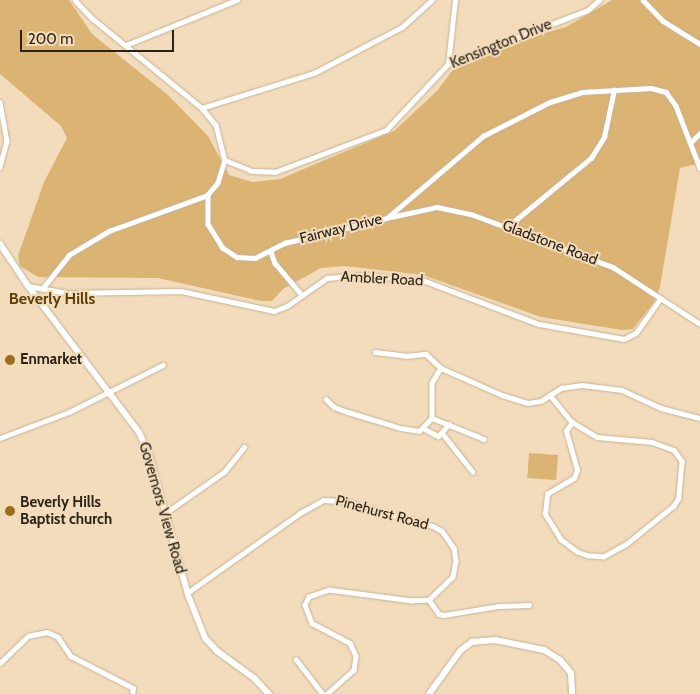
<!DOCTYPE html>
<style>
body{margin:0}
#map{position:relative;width:700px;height:694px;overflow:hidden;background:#f2dcbc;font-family:Cabin,sans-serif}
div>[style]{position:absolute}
.green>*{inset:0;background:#dbb373;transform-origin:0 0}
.roads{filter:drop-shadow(0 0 1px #c7b294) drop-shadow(0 0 1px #c7b294)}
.street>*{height:4.5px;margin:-2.25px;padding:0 2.25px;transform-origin:2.25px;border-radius:2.25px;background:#fff}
.secondary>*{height:6px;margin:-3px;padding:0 3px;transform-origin:3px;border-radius:3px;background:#fff}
.dots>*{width:14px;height:14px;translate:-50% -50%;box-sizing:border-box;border:2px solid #f2dcbc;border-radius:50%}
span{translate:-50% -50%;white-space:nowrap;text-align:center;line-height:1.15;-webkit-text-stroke:4px #f2dcbc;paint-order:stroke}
.street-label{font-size:15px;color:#2b2317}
.poi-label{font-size:15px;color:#2b2317;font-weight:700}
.left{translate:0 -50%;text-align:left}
.neighbourhood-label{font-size:16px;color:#5c3f02;font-weight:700}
.scale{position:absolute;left:20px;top:30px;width:154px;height:22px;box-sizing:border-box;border:2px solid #2b2317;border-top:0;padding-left:6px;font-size:15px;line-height:18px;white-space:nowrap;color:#2b2317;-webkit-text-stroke:4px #f2dcbc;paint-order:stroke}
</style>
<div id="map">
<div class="green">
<div style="clip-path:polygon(0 0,69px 0,92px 34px,168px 95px,208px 136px,229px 175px,252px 182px,280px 179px,394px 131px,437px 91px,452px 71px,513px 42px,566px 27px,612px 0,700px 0,700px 163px,680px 168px,660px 287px,654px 302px,633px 329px,622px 330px,541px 317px,423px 275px,345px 266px,321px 268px,283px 289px,272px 301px,261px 301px,158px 278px,38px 277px,20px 266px,18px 256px,44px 182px,67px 138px,61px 126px,0 74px)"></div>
<div style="left:529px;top:453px;width:29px;height:25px;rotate:4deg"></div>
</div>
<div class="roads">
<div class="street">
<div style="left:75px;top:0;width:25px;rotate:47deg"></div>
<div style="left:92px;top:18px;width:142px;rotate:39.3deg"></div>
<div style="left:202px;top:108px;width:22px;rotate:51deg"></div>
<div style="left:216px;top:125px;width:36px;rotate:76deg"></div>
<div style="left:225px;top:160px;width:24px;rotate:107deg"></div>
<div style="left:218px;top:183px;width:16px;rotate:130deg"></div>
<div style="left:208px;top:195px;width:29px;rotate:90deg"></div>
<div style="left:208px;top:224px;width:28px;rotate:58deg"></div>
<div style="left:223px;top:248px;width:17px;rotate:33deg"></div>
<div style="left:237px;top:257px;width:18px;rotate:3deg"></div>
<div style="left:255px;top:258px;width:34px;rotate:-27deg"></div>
<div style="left:285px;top:243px;width:105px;rotate:-13.8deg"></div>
<div style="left:387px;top:218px;width:126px;rotate:-40.5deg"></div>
<div style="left:483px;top:136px;width:75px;rotate:-26.9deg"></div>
<div style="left:550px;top:102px;width:34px;rotate:-17deg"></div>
<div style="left:582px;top:92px;width:69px;rotate:-3.3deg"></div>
<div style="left:651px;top:88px;width:16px;rotate:15deg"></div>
<div style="left:666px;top:92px;width:17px;rotate:54deg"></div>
<div style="left:676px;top:106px;width:66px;rotate:68.8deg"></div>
<div style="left:643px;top:0;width:29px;rotate:46deg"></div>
<div style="left:663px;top:21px;width:44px;rotate:31.9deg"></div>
<div style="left:126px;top:45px;width:120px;rotate:-22.1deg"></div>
<div style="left:448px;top:64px;width:64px;rotate:-83.8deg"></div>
<div style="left:0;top:102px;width:40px;rotate:80deg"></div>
<div style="left:7px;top:141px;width:27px;rotate:105deg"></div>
<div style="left:202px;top:108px;width:117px;rotate:-17.4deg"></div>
<div style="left:314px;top:73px;width:99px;rotate:-27.6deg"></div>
<div style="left:402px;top:27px;width:40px;rotate:-42deg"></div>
<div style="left:690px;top:143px;width:14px;rotate:-45deg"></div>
<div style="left:225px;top:160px;width:29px;rotate:22deg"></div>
<div style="left:252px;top:171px;width:23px;rotate:2deg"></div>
<div style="left:275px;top:172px;width:119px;rotate:-20.7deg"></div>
<div style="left:386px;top:130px;width:91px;rotate:-46.8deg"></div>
<div style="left:448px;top:64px;width:150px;rotate:-21.1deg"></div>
<div style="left:588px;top:10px;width:15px;rotate:-42deg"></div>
<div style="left:391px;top:217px;width:47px;rotate:-12.3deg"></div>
<div style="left:437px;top:207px;width:35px;rotate:12deg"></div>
<div style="left:471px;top:214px;width:152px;rotate:20.5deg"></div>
<div style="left:613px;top:267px;width:104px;rotate:33.2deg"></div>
<div style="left:507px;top:227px;width:109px;rotate:-39.4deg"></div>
<div style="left:591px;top:158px;width:25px;rotate:-58deg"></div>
<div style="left:604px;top:137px;width:48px;rotate:-78deg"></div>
<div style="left:271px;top:252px;width:12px;rotate:70deg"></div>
<div style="left:275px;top:263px;width:42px;rotate:49.8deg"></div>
<div style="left:28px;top:286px;width:40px;rotate:10deg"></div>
<div style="left:67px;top:293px;width:114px;rotate:-1deg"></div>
<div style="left:181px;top:291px;width:95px;rotate:12.1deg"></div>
<div style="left:274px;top:311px;width:14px;rotate:-21deg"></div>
<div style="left:287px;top:306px;width:49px;rotate:-35deg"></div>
<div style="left:327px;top:278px;width:38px;rotate:-5deg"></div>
<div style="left:365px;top:275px;width:60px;rotate:5.7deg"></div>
<div style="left:425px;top:281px;width:122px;rotate:20.7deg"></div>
<div style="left:539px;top:324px;width:86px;rotate:10deg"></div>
<div style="left:624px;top:339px;width:13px;rotate:-27deg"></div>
<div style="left:636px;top:333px;width:42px;rotate:-54.8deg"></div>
<div style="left:42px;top:289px;width:43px;rotate:-51.5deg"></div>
<div style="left:69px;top:255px;width:47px;rotate:-31deg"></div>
<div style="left:109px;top:231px;width:105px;rotate:-20deg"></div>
<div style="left:375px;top:352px;width:31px;rotate:7deg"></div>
<div style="left:406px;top:356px;width:20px;rotate:-6deg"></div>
<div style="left:426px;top:354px;width:21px;rotate:43deg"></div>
<div style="left:441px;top:368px;width:67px;rotate:23.9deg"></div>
<div style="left:502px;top:395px;width:27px;rotate:17deg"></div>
<div style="left:528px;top:403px;width:13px;rotate:-9deg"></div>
<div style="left:541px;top:401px;width:24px;rotate:-33deg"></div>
<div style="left:561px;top:388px;width:21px;rotate:-8deg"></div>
<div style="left:582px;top:385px;width:40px;rotate:7.1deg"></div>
<div style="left:622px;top:390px;width:43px;rotate:24.8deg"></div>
<div style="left:661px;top:408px;width:40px;rotate:14.4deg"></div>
<div style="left:441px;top:368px;width:17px;rotate:121deg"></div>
<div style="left:432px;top:383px;width:35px;rotate:90deg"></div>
<div style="left:432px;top:418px;width:56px;rotate:22deg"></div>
<div style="left:550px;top:395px;width:35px;rotate:51deg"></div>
<div style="left:326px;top:399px;width:11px;rotate:45deg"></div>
<div style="left:334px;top:407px;width:15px;rotate:20deg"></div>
<div style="left:348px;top:412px;width:55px;rotate:16.8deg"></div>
<div style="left:401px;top:428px;width:18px;rotate:9deg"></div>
<div style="left:419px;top:431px;width:18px;rotate:-45deg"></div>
<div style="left:572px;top:422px;width:29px;rotate:31deg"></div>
<div style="left:597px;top:437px;width:55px;rotate:5.2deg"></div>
<div style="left:652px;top:442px;width:23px;rotate:20deg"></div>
<div style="left:674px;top:450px;width:14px;rotate:54deg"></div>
<div style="left:682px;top:461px;width:37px;rotate:95deg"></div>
<div style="left:679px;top:498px;width:9px;rotate:122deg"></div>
<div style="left:674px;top:506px;width:60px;rotate:141deg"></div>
<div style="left:627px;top:544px;width:26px;rotate:151deg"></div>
<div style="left:604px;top:557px;width:16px;rotate:-176deg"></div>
<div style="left:588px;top:556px;width:12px;rotate:-160deg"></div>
<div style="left:577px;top:552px;width:20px;rotate:-143deg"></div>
<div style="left:561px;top:540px;width:31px;rotate:-122deg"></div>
<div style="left:545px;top:514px;width:20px;rotate:-84deg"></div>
<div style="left:547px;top:494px;width:31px;rotate:-31deg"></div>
<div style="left:574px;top:478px;width:9px;rotate:-69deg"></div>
<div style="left:577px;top:470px;width:41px;rotate:-105.8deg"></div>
<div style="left:566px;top:431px;width:11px;rotate:-56deg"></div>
<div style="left:423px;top:428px;width:17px;rotate:28deg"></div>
<div style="left:438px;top:436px;width:16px;rotate:-47deg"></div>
<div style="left:443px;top:434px;width:48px;rotate:51.7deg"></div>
<div style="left:0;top:438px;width:74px;rotate:-20.6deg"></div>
<div style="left:69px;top:412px;width:105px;rotate:-26.6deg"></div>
<div style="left:164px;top:514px;width:73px;rotate:-35deg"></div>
<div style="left:224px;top:472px;width:32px;rotate:-51deg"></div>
<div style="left:187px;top:593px;width:138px;rotate:-35.3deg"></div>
<div style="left:300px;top:513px;width:26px;rotate:-29deg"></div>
<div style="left:323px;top:500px;width:22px;rotate:3deg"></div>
<div style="left:345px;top:501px;width:91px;rotate:15.9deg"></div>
<div style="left:433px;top:526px;width:10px;rotate:29deg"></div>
<div style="left:442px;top:531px;width:21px;rotate:55deg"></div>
<div style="left:454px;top:548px;width:13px;rotate:81deg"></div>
<div style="left:456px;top:561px;width:16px;rotate:101deg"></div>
<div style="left:453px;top:577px;width:33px;rotate:136deg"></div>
<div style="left:429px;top:600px;width:17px;rotate:177deg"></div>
<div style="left:412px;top:601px;width:84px;rotate:-172.5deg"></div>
<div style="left:329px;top:590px;width:21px;rotate:161deg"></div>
<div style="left:309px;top:597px;width:9px;rotate:117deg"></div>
<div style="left:305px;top:605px;width:19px;rotate:69deg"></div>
<div style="left:312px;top:623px;width:43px;rotate:27.8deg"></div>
<div style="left:350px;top:643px;width:14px;rotate:65deg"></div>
<div style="left:356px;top:656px;width:14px;rotate:98deg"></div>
<div style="left:354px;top:670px;width:36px;rotate:138deg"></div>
<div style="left:429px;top:600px;width:17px;rotate:54deg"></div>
<div style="left:439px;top:614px;width:5px;rotate:11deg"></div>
<div style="left:444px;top:615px;width:56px;rotate:-9.3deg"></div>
<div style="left:499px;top:606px;width:30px;rotate:-2deg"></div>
<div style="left:296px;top:659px;width:44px;rotate:52.4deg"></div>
<div style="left:0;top:663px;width:39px;rotate:-44deg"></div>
<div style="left:28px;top:636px;width:19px;rotate:-12deg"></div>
<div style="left:47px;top:632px;width:12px;rotate:24deg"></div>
<div style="left:58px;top:637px;width:23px;rotate:56deg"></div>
<div style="left:71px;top:656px;width:70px;rotate:27.3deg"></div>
<div style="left:133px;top:688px;width:6px;rotate:90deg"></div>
</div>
<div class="secondary">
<div style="left:0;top:244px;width:50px;rotate:56.3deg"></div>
<div style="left:28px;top:286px;width:183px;rotate:52.8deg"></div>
<div style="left:139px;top:432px;width:24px;rotate:66deg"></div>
<div style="left:149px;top:454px;width:146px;rotate:74.5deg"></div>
<div style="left:188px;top:595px;width:46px;rotate:68.4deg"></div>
<div style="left:205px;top:638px;width:18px;rotate:47deg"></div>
<div style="left:217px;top:651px;width:46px;rotate:36.1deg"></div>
<div style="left:254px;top:678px;width:22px;rotate:47deg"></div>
<div style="left:429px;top:694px;width:54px;rotate:-54deg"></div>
<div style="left:461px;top:650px;width:14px;rotate:-36deg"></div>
<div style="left:472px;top:642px;width:23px;rotate:-5deg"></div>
<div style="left:495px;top:640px;width:50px;rotate:11.5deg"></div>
<div style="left:544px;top:650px;width:19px;rotate:32deg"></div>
<div style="left:560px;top:660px;width:17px;rotate:50deg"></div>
<div style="left:571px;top:673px;width:21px;rotate:87deg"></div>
</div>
</div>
<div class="dots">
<div style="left:10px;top:360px;background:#996d1b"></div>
<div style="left:10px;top:511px;background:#996d1b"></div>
</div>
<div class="street-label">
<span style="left:501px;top:44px;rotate:-22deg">Kensington Drive</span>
<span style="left:341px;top:229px;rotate:-14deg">Fairway Drive</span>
<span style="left:550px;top:243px;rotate:21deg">Gladstone Road</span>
<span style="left:382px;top:279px;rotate:3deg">Ambler Road</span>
<span style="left:162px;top:508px;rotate:74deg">Governors View Road</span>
<span style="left:382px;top:513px;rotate:15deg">Pinehurst Road</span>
</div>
<div class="poi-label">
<span class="left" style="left:20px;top:360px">Enmarket</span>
<span class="left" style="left:20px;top:511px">Beverly Hills<br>Baptist church</span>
</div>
<div class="neighbourhood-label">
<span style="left:52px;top:299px">Beverly Hills</span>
</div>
<div class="scale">200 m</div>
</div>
